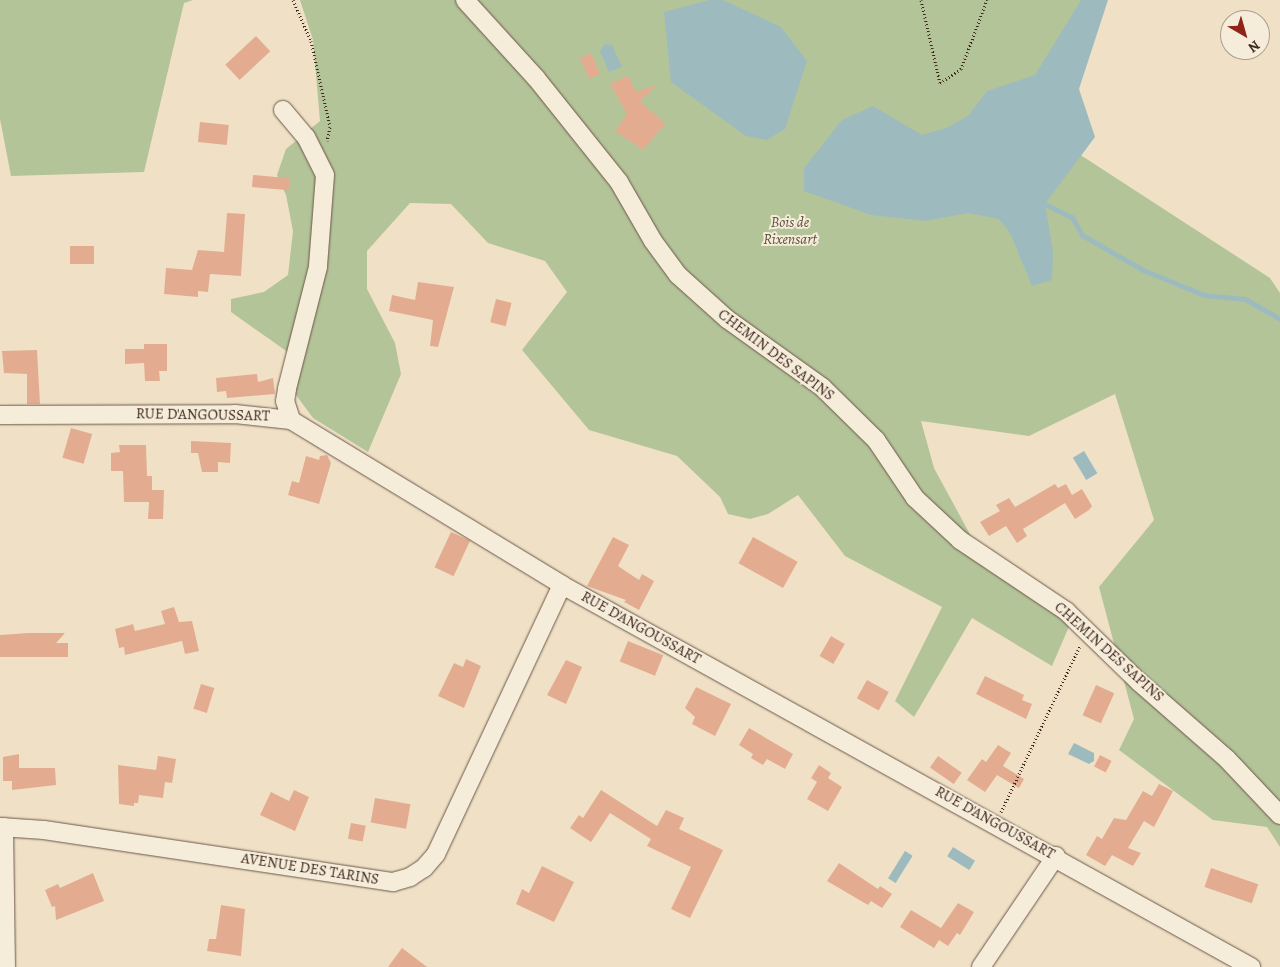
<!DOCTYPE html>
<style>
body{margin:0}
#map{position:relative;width:1280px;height:967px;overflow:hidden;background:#f0e1c6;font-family:Alegreya,serif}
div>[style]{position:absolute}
.green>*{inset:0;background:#b4c499}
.water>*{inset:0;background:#9dbbbe;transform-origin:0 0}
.stream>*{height:5px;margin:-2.5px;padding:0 2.5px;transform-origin:2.5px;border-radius:2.5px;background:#9dbbbe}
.building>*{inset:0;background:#e3ac91;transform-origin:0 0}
.path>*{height:3px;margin-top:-1.5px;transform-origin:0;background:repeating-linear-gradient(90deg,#402920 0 1px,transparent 0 3.5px)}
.roads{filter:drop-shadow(0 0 1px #6c574a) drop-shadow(0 0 1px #6c574a)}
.minor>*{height:18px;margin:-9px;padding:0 9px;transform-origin:9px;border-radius:9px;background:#f5ecda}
span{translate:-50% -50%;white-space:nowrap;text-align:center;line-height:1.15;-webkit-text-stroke:4px #f5ecda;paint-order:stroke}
.park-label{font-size:15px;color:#5d503e;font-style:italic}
.street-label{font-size:15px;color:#402920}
.north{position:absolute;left:1220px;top:10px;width:50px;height:50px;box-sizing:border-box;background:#f5ecda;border:1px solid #ad9e90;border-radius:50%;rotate:142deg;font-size:14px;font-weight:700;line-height:20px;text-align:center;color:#402920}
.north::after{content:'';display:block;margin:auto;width:18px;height:22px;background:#8f2418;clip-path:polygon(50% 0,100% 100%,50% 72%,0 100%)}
</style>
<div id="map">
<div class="green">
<div style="clip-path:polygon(0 0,193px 0,184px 3px,144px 172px,11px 176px,0 119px)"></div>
<div style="clip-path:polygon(300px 0,1100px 0,1042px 130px,1270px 278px,1280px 293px,1280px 847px,1267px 827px,1213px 820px,1119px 750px,1134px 719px,1099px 587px,1154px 520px,1115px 394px,1029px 436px,921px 421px,934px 468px,972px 538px,1074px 615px,1052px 666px,972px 618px,914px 717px,895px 701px,942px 607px,845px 556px,798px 495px,768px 514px,750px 519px,728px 514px,720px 497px,677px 456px,589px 430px,522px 350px,567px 292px,545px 261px,488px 243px,451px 204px,410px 203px,367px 251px,367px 289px,395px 343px,401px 374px,368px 452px,313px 418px,290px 387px,289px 353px,231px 312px,231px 299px,264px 292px,288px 275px,293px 231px,286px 195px,277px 175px,286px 149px,320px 121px,313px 40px)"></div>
</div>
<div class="water">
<div style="clip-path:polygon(710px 0,723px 0,781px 27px,807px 61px,785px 129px,767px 140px,746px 136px,671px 82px,664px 12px)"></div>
<div style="clip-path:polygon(1081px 0,1108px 0,1079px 89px,1095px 137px,1045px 204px,1053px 251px,1052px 280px,1032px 286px,1010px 233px,999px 219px,968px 213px,925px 221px,871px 215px,804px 191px,804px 168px,842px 120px,873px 106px,922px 135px,946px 128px,968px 116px,987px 91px,1035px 75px)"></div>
<div style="clip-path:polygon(605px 44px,612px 45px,622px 67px,609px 72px,600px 51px)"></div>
<div style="left:1084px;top:451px;width:26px;height:13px;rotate:59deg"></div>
<div style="clip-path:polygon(1074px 743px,1094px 753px,1094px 761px,1089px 764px,1068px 754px)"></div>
<div style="left:953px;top:847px;width:26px;height:11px;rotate:32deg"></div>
<div style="left:905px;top:851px;width:9px;height:32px;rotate:32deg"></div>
</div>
<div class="stream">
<div style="left:1045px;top:204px;width:30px;rotate:26deg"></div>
<div style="left:1072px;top:217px;width:21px;rotate:61deg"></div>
<div style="left:1082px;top:235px;width:70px;rotate:29.8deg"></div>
<div style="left:1143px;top:270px;width:66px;rotate:22.3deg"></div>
<div style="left:1204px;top:295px;width:41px;rotate:5.6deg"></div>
<div style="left:1245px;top:299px;width:40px;rotate:29.7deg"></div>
</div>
<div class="building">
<div style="left:256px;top:36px;width:21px;height:42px;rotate:47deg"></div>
<div style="left:591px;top:53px;width:23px;height:12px;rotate:67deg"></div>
<div style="clip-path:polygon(628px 76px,636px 92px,657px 85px,640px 101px,665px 124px,643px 150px,615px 131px,627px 114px,610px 84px)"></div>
<div style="left:200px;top:122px;width:29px;height:20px;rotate:6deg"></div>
<div style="left:253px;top:175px;width:37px;height:12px;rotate:5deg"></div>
<div style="clip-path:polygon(227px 213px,245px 214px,241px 276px,210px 274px,208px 292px,198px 291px,198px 297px,164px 294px,166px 268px,192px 270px,198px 250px,224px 252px)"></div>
<div style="left:70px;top:246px;width:24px;height:18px"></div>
<div style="clip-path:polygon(418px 282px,454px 287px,438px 347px,430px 346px,433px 320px,389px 311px,392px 295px,415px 300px)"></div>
<div style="left:496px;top:299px;width:16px;height:24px;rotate:14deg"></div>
<div style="clip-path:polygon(144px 344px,167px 344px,167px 371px,159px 371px,160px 381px,145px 381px,144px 363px,125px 364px,125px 349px,144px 349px)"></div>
<div style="clip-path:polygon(37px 350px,40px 404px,27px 404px,27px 374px,4px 373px,2px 351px)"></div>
<div style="clip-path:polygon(257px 374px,258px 382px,273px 378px,275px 394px,227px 398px,226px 391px,217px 392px,216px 378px)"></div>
<div style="left:71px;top:428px;width:22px;height:31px;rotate:16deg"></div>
<div style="clip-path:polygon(191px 441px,231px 443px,230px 463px,218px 462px,218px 472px,202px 472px,198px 453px,191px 453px)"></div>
<div style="clip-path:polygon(119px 445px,146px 445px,147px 476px,152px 476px,152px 490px,164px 490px,163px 519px,148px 519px,149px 502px,124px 502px,123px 471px,111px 471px,111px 453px,120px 452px)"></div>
<div style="clip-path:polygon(327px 455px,331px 463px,319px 504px,288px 495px,292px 481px,299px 483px,306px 456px,319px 460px,320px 456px)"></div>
<div style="clip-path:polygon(1055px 484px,1058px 488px,1066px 484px,1072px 495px,1082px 489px,1092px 506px,1089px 510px,1075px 519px,1065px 503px,1023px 529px,1027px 536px,1017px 543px,1006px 526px,989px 536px,980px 522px,1000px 511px,996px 505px,1009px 498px,1015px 507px)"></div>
<div style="left:451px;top:532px;width:21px;height:39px;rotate:25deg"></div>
<div style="clip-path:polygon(613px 537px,629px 545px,618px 566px,639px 580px,642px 574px,654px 581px,639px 610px,624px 602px,626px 600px,587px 586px)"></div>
<div style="left:753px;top:537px;width:51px;height:30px;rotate:29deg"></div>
<div style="clip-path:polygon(174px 607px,179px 622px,192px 621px,199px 651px,185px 654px,182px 641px,125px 655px,124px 647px,119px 648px,115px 629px,133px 624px,135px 631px,165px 624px,161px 611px)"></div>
<div style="clip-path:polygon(29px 633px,65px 633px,56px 643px,68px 643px,68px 657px,0 657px,0 635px)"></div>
<div style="left:831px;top:636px;width:16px;height:23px;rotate:30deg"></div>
<div style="left:628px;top:641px;width:38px;height:22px;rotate:22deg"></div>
<div style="clip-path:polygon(466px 659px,481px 666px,464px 708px,438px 696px,454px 663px,463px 667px)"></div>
<div style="clip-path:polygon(566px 660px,582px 667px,566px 704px,547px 695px)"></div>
<div style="clip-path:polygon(985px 676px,1024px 695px,1022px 700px,1032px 704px,1026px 719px,976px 694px)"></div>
<div style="left:867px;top:680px;width:25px;height:21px;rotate:29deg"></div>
<div style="left:201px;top:684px;width:14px;height:26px;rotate:17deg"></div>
<div style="left:1096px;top:685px;width:20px;height:33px;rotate:24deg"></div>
<div style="clip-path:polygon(696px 687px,731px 704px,715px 736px,692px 724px,695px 717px,685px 708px)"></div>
<div style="clip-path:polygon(749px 728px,793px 754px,785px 769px,767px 759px,763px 765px,751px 758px,753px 754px,739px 745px)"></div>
<div style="clip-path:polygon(998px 745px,1011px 753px,1003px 766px,1024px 779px,1019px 788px,997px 775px,985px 792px,967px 780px,982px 759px,986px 762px)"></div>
<div style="clip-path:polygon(19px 754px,19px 768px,55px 768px,56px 785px,12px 790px,12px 781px,3px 781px,3px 757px)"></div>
<div style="left:1100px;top:755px;width:13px;height:13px;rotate:27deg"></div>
<div style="clip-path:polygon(158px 756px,176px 759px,172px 783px,165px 782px,163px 798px,139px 795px,138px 803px,134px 803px,134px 806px,119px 804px,118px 765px,156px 770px)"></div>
<div style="left:938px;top:756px;width:29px;height:14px;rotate:35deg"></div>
<div style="clip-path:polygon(819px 765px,831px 773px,828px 778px,842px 787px,828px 811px,807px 799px,817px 782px,811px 778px)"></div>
<div style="clip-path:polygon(1159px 784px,1173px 791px,1154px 827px,1144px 821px,1128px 848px,1141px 853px,1133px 866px,1112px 855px,1105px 866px,1086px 855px,1097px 836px,1102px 839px,1114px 818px,1126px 820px,1143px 791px,1152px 796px)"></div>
<div style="clip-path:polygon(294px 790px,309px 797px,295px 831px,260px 815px,271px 792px,289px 801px)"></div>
<div style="clip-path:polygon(601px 790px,657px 826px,666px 810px,684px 818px,679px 829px,723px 850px,690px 918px,671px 909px,691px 867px,647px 846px,651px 839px,610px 813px,591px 842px,570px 828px,579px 815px,583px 818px)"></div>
<div style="left:375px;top:798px;width:36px;height:25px;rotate:10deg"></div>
<div style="left:351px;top:823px;width:15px;height:16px;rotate:11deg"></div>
<div style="clip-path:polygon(839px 863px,878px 889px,880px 886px,892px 894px,882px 908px,871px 901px,868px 905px,827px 881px)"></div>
<div style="clip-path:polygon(542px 866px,574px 882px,554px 922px,516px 904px,522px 889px,529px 893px)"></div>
<div style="left:1211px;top:868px;width:50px;height:20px;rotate:19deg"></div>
<div style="clip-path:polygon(93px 873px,104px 901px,56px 920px,55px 906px,52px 907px,45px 890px,58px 884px,60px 888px)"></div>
<div style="clip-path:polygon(958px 903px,974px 912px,960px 935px,957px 933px,948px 946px,939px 940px,934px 948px,900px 927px,911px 910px,941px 928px)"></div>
<div style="clip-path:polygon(221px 905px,245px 909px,241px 956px,207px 951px,209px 939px,216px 939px)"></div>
<div style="clip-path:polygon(402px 948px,427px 967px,388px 967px)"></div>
</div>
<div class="path">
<div style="left:293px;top:0;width:45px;rotate:66.3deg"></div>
<div style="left:311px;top:41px;width:88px;rotate:77.5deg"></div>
<div style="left:330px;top:127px;width:14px;rotate:102deg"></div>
<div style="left:921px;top:0;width:85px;rotate:77.1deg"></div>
<div style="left:940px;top:83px;width:25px;rotate:-34deg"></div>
<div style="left:961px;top:69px;width:74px;rotate:-69.4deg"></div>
<div style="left:1001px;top:812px;width:184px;rotate:-64.6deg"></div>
</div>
<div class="roads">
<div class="minor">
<div style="left:465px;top:0;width:105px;rotate:47.7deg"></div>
<div style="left:536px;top:78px;width:133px;rotate:51.4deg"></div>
<div style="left:619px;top:182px;width:68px;rotate:60deg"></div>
<div style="left:653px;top:241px;width:42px;rotate:53.7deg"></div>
<div style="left:678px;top:275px;width:66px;rotate:41.9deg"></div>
<div style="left:727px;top:319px;width:117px;rotate:35.6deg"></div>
<div style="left:822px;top:387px;width:76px;rotate:44.5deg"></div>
<div style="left:876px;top:440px;width:70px;rotate:56.1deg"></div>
<div style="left:915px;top:498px;width:62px;rotate:43deg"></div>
<div style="left:960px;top:540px;width:128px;rotate:33.8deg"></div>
<div style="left:1066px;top:611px;width:102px;rotate:44.2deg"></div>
<div style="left:1139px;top:682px;width:117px;rotate:41.2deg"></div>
<div style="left:1227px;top:759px;width:77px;rotate:46.6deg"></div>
<div style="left:283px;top:110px;width:35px;rotate:50deg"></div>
<div style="left:306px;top:137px;width:42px;rotate:63.4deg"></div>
<div style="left:325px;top:175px;width:92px;rotate:94.4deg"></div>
<div style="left:318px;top:267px;width:126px;rotate:104.3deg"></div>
<div style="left:287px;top:389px;width:12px;rotate:99deg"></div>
<div style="left:285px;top:401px;width:20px;rotate:72deg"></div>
<div style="left:0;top:415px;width:235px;rotate:-0.2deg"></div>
<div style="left:235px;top:414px;width:56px;rotate:6.1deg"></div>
<div style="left:291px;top:420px;width:317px;rotate:31.3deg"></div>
<div style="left:562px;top:585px;width:788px;rotate:29.01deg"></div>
<div style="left:0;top:827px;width:44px;rotate:3.9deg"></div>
<div style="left:44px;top:830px;width:353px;rotate:8.5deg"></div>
<div style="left:393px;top:882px;width:18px;rotate:-16deg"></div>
<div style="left:410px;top:877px;width:17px;rotate:-33deg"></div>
<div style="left:424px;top:868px;width:18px;rotate:-49deg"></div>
<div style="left:436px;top:854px;width:297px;rotate:-64.9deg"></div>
<div style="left:4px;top:827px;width:140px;rotate:89.2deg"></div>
<div style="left:981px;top:967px;width:134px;rotate:-56deg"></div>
</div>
</div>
<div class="park-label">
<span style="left:790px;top:231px">Bois de<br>Rixensart</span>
</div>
<div class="street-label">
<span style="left:776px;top:355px;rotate:37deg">CHEMIN DES SAPINS</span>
<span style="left:203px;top:415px;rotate:1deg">RUE D'ANGOUSSART</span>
<span style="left:641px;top:628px;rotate:29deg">RUE D'ANGOUSSART</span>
<span style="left:1109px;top:652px;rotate:42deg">CHEMIN DES SAPINS</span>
<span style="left:995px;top:823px;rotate:29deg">RUE D'ANGOUSSART</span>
<span style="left:310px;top:869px;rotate:9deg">AVENUE DES TARINS</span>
</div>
<div class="north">N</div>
</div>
